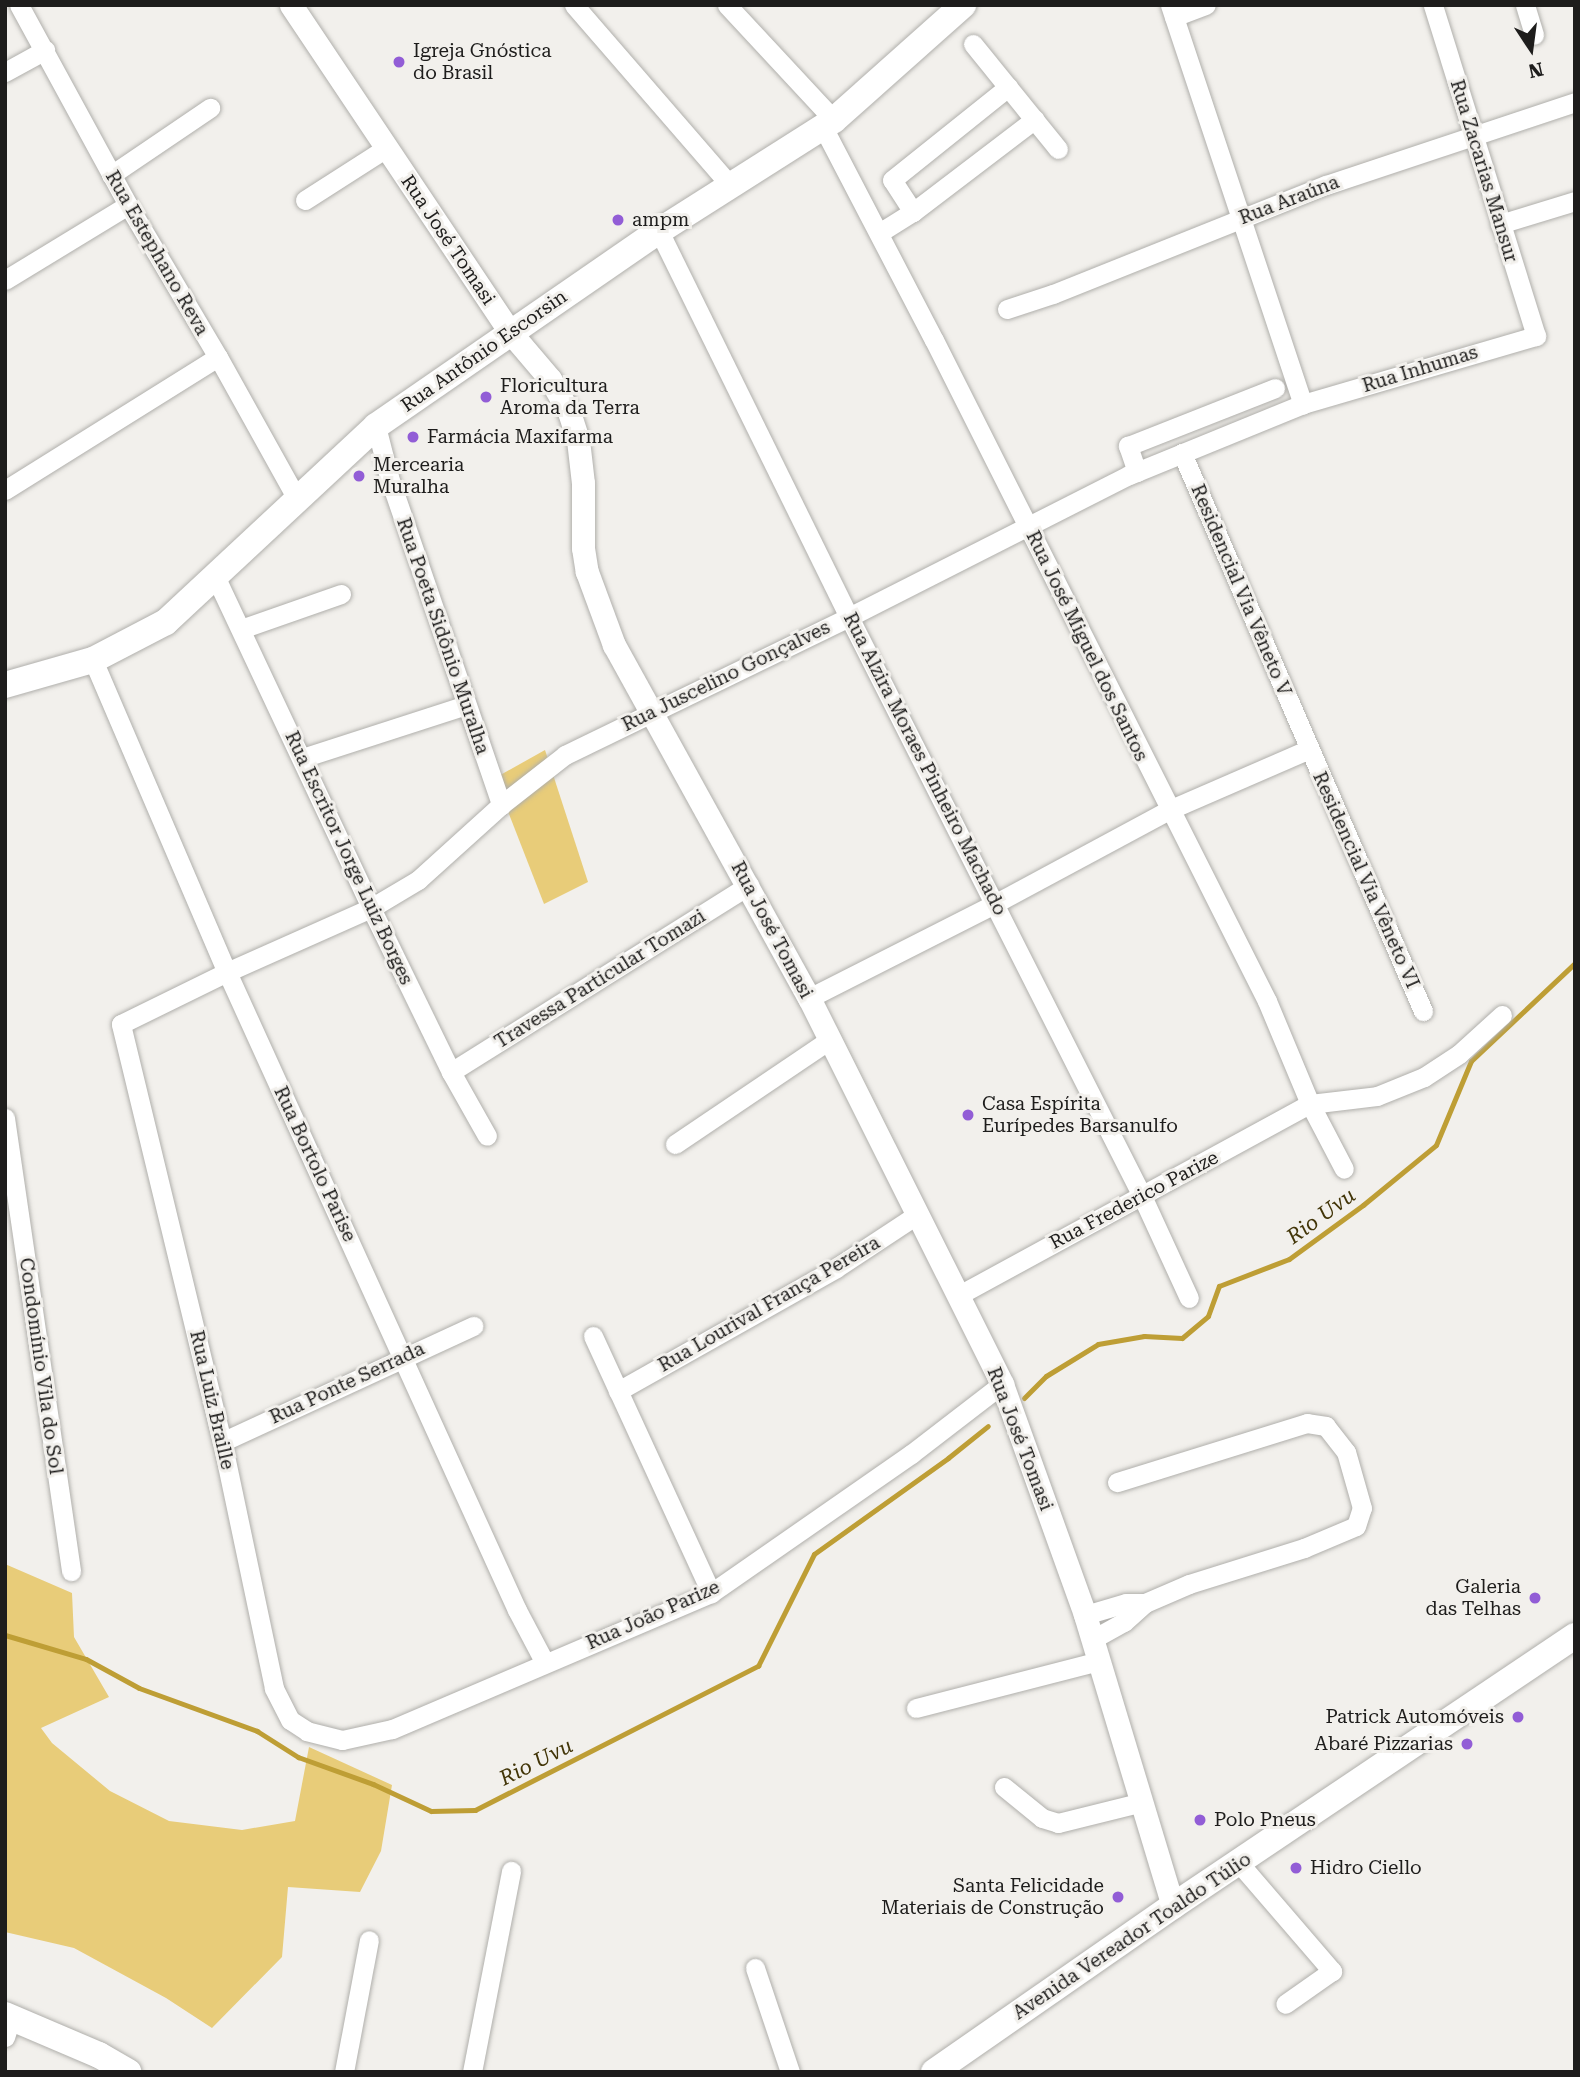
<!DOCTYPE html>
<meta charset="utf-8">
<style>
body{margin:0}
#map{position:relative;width:1580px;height:2077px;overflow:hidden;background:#f2f0ec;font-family:"Roboto Serif",serif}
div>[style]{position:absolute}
.green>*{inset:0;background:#e8cc79}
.stream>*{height:5px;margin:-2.5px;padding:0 2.5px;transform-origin:2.5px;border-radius:2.5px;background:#be9e35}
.roads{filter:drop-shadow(0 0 2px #b0afab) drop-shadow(0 0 2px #b0afab)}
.minor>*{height:19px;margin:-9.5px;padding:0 9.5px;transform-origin:9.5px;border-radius:9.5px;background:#fff}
.tertiary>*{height:23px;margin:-11.5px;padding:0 11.5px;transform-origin:11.5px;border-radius:11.5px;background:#fff}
.secondary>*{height:26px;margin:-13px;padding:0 13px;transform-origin:13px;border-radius:13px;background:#fff}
.dots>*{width:19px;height:19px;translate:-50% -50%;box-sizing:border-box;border:4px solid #f2f0ec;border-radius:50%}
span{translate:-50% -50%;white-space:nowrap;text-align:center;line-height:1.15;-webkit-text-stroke:6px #f2f0ec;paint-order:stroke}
.poi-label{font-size:19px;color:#1e1d1c}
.left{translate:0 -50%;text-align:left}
.right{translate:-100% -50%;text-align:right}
.street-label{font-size:19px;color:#1e1d1c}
.water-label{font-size:21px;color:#423508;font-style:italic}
.frame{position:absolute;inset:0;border:7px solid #1e1d1c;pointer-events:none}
.north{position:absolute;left:1496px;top:14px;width:70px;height:70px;-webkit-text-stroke:5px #f2f0ec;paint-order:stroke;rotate:167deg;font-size:19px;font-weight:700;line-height:28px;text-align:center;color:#1e1d1c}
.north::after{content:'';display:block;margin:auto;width:24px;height:32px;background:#1e1d1c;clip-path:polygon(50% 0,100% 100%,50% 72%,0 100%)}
</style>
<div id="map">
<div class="green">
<div style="clip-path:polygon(545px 750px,588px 882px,544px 904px,495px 778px)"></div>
<div style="clip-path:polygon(5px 1564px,72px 1593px,74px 1637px,109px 1697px,41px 1728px,52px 1743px,110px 1791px,169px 1821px,242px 1830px,295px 1821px,309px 1747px,392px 1785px,381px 1851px,360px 1892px,288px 1887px,282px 1957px,212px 2028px,166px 1998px,74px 1948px,5px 1932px)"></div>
</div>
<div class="stream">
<div style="left:1024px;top:1398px;width:31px;rotate:-45deg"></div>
<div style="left:1046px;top:1376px;width:61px;rotate:-31.6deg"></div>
<div style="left:1098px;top:1344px;width:47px;rotate:-9.9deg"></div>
<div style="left:1144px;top:1336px;width:38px;rotate:3deg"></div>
<div style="left:1182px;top:1338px;width:34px;rotate:-40deg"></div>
<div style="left:1208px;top:1316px;width:32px;rotate:-70deg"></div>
<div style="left:1219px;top:1286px;width:75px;rotate:-21.1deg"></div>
<div style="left:1289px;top:1259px;width:92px;rotate:-36.1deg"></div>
<div style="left:1363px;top:1205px;width:94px;rotate:-39.4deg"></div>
<div style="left:1436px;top:1145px;width:91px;rotate:-67.4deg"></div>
<div style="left:1471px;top:1061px;width:143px;rotate:-43.3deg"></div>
<div style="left:5px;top:1635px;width:84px;rotate:16.5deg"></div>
<div style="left:86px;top:1659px;width:60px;rotate:28.7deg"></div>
<div style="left:139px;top:1688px;width:126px;rotate:20deg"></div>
<div style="left:257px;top:1731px;width:49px;rotate:32.4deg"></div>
<div style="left:298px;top:1757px;width:80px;rotate:19.8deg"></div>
<div style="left:373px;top:1784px;width:64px;rotate:25deg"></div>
<div style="left:431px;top:1811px;width:44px;rotate:-1.3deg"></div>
<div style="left:475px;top:1810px;width:318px;rotate:-27deg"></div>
<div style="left:758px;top:1666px;width:125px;rotate:-63.4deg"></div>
<div style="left:814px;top:1554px;width:165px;rotate:-35.6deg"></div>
<div style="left:948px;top:1458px;width:51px;rotate:-38.7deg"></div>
</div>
<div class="roads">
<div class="minor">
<div style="left:19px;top:5px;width:228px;rotate:61.4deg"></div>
<div style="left:128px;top:205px;width:177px;rotate:59.4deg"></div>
<div style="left:218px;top:357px;width:162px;rotate:60.9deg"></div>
<div style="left:574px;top:5px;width:240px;rotate:49.1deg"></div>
<div style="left:727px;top:5px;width:157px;rotate:47.1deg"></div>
<div style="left:1170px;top:5px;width:421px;rotate:71.6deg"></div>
<div style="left:1525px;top:5px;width:31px;rotate:73deg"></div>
<div style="left:1174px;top:17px;width:34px;rotate:-21deg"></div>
<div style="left:973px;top:44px;width:135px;rotate:51deg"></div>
<div style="left:5px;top:72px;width:46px;rotate:-28.8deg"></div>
<div style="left:823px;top:127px;width:240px;rotate:62.5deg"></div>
<div style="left:934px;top:340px;width:740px;rotate:63.26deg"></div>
<div style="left:1267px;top:1001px;width:112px;rotate:67.3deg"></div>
<div style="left:1310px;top:1104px;width:73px;rotate:62.4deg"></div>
<div style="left:111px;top:175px;width:120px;rotate:-34.1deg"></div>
<div style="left:305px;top:200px;width:96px;rotate:-32.7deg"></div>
<div style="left:913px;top:212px;width:38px;rotate:-123deg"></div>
<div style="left:892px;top:180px;width:149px;rotate:-38.7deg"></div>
<div style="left:1500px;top:224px;width:78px;rotate:-17deg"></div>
<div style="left:659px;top:231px;width:430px;rotate:63.8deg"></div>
<div style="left:849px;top:617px;width:649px;rotate:63.16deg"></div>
<div style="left:1142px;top:1196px;width:112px;rotate:65.3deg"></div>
<div style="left:879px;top:233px;width:40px;rotate:-32deg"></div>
<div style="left:913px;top:212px;width:153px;rotate:-37.3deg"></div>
<div style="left:5px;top:280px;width:144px;rotate:-31.4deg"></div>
<div style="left:1007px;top:309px;width:48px;rotate:-18.1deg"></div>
<div style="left:1053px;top:294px;width:294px;rotate:-21.8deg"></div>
<div style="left:1326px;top:185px;width:262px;rotate:-18.4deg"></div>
<div style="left:376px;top:426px;width:53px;rotate:75.7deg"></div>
<div style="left:389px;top:477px;width:347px;rotate:71.1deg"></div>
<div style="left:1182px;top:453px;width:608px;rotate:66.64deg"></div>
<div style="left:1137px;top:472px;width:28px;rotate:-109deg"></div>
<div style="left:1128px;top:446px;width:158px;rotate:-21.5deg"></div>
<div style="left:5px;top:490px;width:251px;rotate:-32deg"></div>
<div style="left:216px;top:578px;width:365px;rotate:64.8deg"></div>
<div style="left:371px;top:908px;width:182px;rotate:64deg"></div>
<div style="left:451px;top:1072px;width:73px;rotate:60.6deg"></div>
<div style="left:241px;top:629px;width:106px;rotate:-19.3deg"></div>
<div style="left:93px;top:660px;width:340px;rotate:66.8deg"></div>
<div style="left:227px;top:972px;width:701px;rotate:65.56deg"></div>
<div style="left:517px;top:1610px;width:60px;rotate:62.2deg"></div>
<div style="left:302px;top:758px;width:172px;rotate:-17.9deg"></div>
<div style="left:809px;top:998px;width:210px;rotate:-26.9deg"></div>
<div style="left:996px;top:903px;width:196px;rotate:-28.3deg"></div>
<div style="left:1169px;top:810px;width:153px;rotate:-23.5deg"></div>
<div style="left:451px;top:1072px;width:352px;rotate:-32.1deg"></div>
<div style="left:5px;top:1118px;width:458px;rotate:81.7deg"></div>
<div style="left:675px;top:1144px;width:186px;rotate:-34deg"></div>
<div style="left:959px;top:1295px;width:400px;rotate:-28.6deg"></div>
<div style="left:1310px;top:1104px;width:67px;rotate:-6.8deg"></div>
<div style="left:1377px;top:1096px;width:51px;rotate:-22deg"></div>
<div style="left:1424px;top:1077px;width:42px;rotate:-33.3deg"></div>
<div style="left:1459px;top:1054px;width:58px;rotate:-42.2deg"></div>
<div style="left:593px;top:1336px;width:283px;rotate:65.3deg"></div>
<div style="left:1002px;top:1384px;width:115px;rotate:142.4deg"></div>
<div style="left:911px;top:1454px;width:244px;rotate:145.2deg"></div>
<div style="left:711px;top:1593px;width:347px;rotate:156.9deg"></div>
<div style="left:392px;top:1729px;width:51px;rotate:167.6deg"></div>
<div style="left:342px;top:1740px;width:36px;rotate:-166deg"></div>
<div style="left:307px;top:1731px;width:20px;rotate:-147deg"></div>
<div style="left:290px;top:1720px;width:36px;rotate:-117deg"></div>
<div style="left:274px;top:1688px;width:251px;rotate:-101.9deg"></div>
<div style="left:222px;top:1442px;width:430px;rotate:-103.6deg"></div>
<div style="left:121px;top:1024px;width:118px;rotate:-26.1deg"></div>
<div style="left:227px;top:972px;width:158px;rotate:-24deg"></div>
<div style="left:371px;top:908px;width:55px;rotate:-30.8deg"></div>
<div style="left:418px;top:880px;width:112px;rotate:-42.1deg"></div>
<div style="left:501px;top:805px;width:81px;rotate:-38deg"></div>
<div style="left:565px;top:755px;width:316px;rotate:-25.9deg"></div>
<div style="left:849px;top:617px;width:314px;rotate:-26.9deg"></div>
<div style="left:1129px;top:475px;width:188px;rotate:-22.2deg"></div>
<div style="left:1303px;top:404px;width:243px;rotate:-16.3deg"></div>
<div style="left:1536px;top:336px;width:347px;rotate:-107.3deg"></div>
<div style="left:618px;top:1391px;width:250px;rotate:-29.4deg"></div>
<div style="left:836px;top:1268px;width:98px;rotate:-33.4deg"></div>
<div style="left:222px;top:1442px;width:277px;rotate:-24.8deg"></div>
<div style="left:1085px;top:1615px;width:43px;rotate:-16.3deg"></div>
<div style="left:1126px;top:1603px;width:19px"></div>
<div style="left:1093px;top:1639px;width:35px;rotate:-29deg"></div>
<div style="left:1124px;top:1622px;width:28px;rotate:-42deg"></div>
<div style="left:1145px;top:1603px;width:48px;rotate:-23.4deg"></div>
<div style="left:1189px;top:1584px;width:121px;rotate:-17.4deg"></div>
<div style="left:1304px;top:1548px;width:56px;rotate:-22.9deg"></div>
<div style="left:1356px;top:1526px;width:19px;rotate:-72deg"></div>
<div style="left:1362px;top:1508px;width:58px;rotate:-105.9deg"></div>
<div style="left:1346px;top:1452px;width:33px;rotate:-128deg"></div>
<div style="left:1326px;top:1426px;width:19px;rotate:-171deg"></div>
<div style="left:1307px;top:1423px;width:199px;rotate:162.7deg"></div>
<div style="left:916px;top:1708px;width:189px;rotate:-14.4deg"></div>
<div style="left:1004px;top:1787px;width:49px;rotate:39.2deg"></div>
<div style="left:1042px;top:1818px;width:17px;rotate:17deg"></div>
<div style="left:1058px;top:1823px;width:83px;rotate:-13.9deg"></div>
<div style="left:1239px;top:1863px;width:143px;rotate:49.3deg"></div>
<div style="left:1332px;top:1971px;width:57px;rotate:144.9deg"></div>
<div style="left:755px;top:1968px;width:110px;rotate:71.4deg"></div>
<div style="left:5px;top:2037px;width:22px;rotate:-72deg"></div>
<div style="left:344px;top:2072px;width:134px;rotate:-79.3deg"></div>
<div style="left:472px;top:2072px;width:205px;rotate:-79deg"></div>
</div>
<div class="tertiary">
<div style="left:291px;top:5px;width:394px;rotate:56.2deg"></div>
<div style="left:510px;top:332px;width:62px;rotate:49.6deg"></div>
<div style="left:550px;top:379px;width:38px;rotate:60deg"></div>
<div style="left:569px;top:412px;width:29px;rotate:72deg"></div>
<div style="left:578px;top:440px;width:43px;rotate:83.4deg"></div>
<div style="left:583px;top:483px;width:65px;rotate:90deg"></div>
<div style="left:583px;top:548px;width:24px;rotate:81deg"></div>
<div style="left:587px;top:572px;width:78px;rotate:69.7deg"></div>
<div style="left:614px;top:645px;width:403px;rotate:61.1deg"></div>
<div style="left:809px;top:998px;width:432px;rotate:63.4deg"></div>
<div style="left:1002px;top:1384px;width:245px;rotate:70.2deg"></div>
<div style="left:1085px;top:1615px;width:304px;rotate:73.2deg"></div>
</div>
<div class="secondary">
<div style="left:5px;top:685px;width:91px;rotate:-15.9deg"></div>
<div style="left:93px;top:660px;width:82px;rotate:-27.5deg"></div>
<div style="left:166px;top:622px;width:287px;rotate:-43deg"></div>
<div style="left:376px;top:426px;width:344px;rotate:-34.6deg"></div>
<div style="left:659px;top:231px;width:207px;rotate:-32.4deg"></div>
<div style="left:834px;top:120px;width:173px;rotate:-41.7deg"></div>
<div style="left:5px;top:2015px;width:102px;rotate:23.1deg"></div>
<div style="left:99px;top:2055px;width:34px;rotate:30deg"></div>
<div style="left:934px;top:2072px;width:291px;rotate:-34.8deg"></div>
<div style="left:1173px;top:1906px;width:484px;rotate:-33.9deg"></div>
</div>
</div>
<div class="dots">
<div style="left:399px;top:62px;background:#925dd6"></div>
<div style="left:618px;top:220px;background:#925dd6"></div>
<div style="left:486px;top:397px;background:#925dd6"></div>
<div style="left:413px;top:437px;background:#925dd6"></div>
<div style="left:359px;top:476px;background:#925dd6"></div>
<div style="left:968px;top:1115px;background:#925dd6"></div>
<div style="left:1535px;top:1598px;background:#925dd6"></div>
<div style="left:1518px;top:1717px;background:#925dd6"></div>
<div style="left:1467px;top:1744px;background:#925dd6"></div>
<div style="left:1200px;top:1820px;background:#925dd6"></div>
<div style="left:1296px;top:1868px;background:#925dd6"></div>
<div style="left:1118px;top:1897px;background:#925dd6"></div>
</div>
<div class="poi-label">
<span class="left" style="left:413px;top:62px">Igreja Gnóstica<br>do Brasil</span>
<span class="left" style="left:632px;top:220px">ampm</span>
<span class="left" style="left:500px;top:397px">Floricultura<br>Aroma da Terra</span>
<span class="left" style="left:427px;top:437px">Farmácia Maxifarma</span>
<span class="left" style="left:373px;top:476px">Mercearia<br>Muralha</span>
<span class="left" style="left:982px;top:1115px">Casa Espírita<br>Eurípedes Barsanulfo</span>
<span class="right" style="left:1521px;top:1598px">Galeria<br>das Telhas</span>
<span class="right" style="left:1504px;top:1717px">Patrick Automóveis</span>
<span class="right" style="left:1453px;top:1744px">Abaré Pizzarias</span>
<span class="left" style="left:1214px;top:1820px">Polo Pneus</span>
<span class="left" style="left:1310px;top:1868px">Hidro Ciello</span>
<span class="right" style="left:1104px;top:1897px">Santa Felicidade<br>Materiais de Construção</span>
</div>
<div class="street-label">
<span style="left:1484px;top:171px;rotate:73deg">Rua Zacarias Mansur</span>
<span style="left:1289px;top:200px;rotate:-21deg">Rua Araúna</span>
<span style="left:448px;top:240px;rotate:56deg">Rua José Tomasi</span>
<span style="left:157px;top:253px;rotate:60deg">Rua Estephano Reva</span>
<span style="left:484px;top:351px;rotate:-35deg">Rua Antônio Escorsin</span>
<span style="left:1420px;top:369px;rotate:-17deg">Rua Inhumas</span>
<span style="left:1241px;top:590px;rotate:67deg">Residencial Via Vêneto V</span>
<span style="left:443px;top:636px;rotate:71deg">Rua Poeta Sidônio Muralha</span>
<span style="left:1087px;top:646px;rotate:64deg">Rua José Miguel dos Santos</span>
<span style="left:726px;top:676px;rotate:-26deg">Rua Juscelino Gonçalves</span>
<span style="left:925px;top:764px;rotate:63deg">Rua Alzira Moraes Pinheiro Machado</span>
<span style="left:349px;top:858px;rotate:65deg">Rua Escritor Jorge Luiz Borges</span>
<span style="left:1366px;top:880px;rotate:66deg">Residencial Via Vêneto VI</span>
<span style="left:772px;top:930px;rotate:62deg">Rua José Tomasi</span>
<span style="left:600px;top:979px;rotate:-32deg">Travessa Particular Tomazi</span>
<span style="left:315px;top:1164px;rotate:65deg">Rua Bortolo Parise</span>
<span style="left:1134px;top:1200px;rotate:-28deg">Rua Frederico Parize</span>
<span style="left:769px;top:1304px;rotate:-30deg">Rua Lourival França Pereira</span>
<span style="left:41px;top:1366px;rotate:82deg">Condomínio Vila do Sol</span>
<span style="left:347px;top:1383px;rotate:-25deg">Rua Ponte Serrada</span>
<span style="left:212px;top:1400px;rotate:77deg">Rua Luiz Braille</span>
<span style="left:1020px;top:1439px;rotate:69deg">Rua José Tomasi</span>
<span style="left:653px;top:1615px;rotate:-24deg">Rua João Parize</span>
<span style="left:1132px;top:1936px;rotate:-34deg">Avenida Vereador Toaldo Túlio</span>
</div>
<div class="water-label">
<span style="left:1321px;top:1216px;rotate:-36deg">Rio Uvu</span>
<span style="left:536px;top:1762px;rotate:-27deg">Rio Uvu</span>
</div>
<div class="frame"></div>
<div class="north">N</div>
</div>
